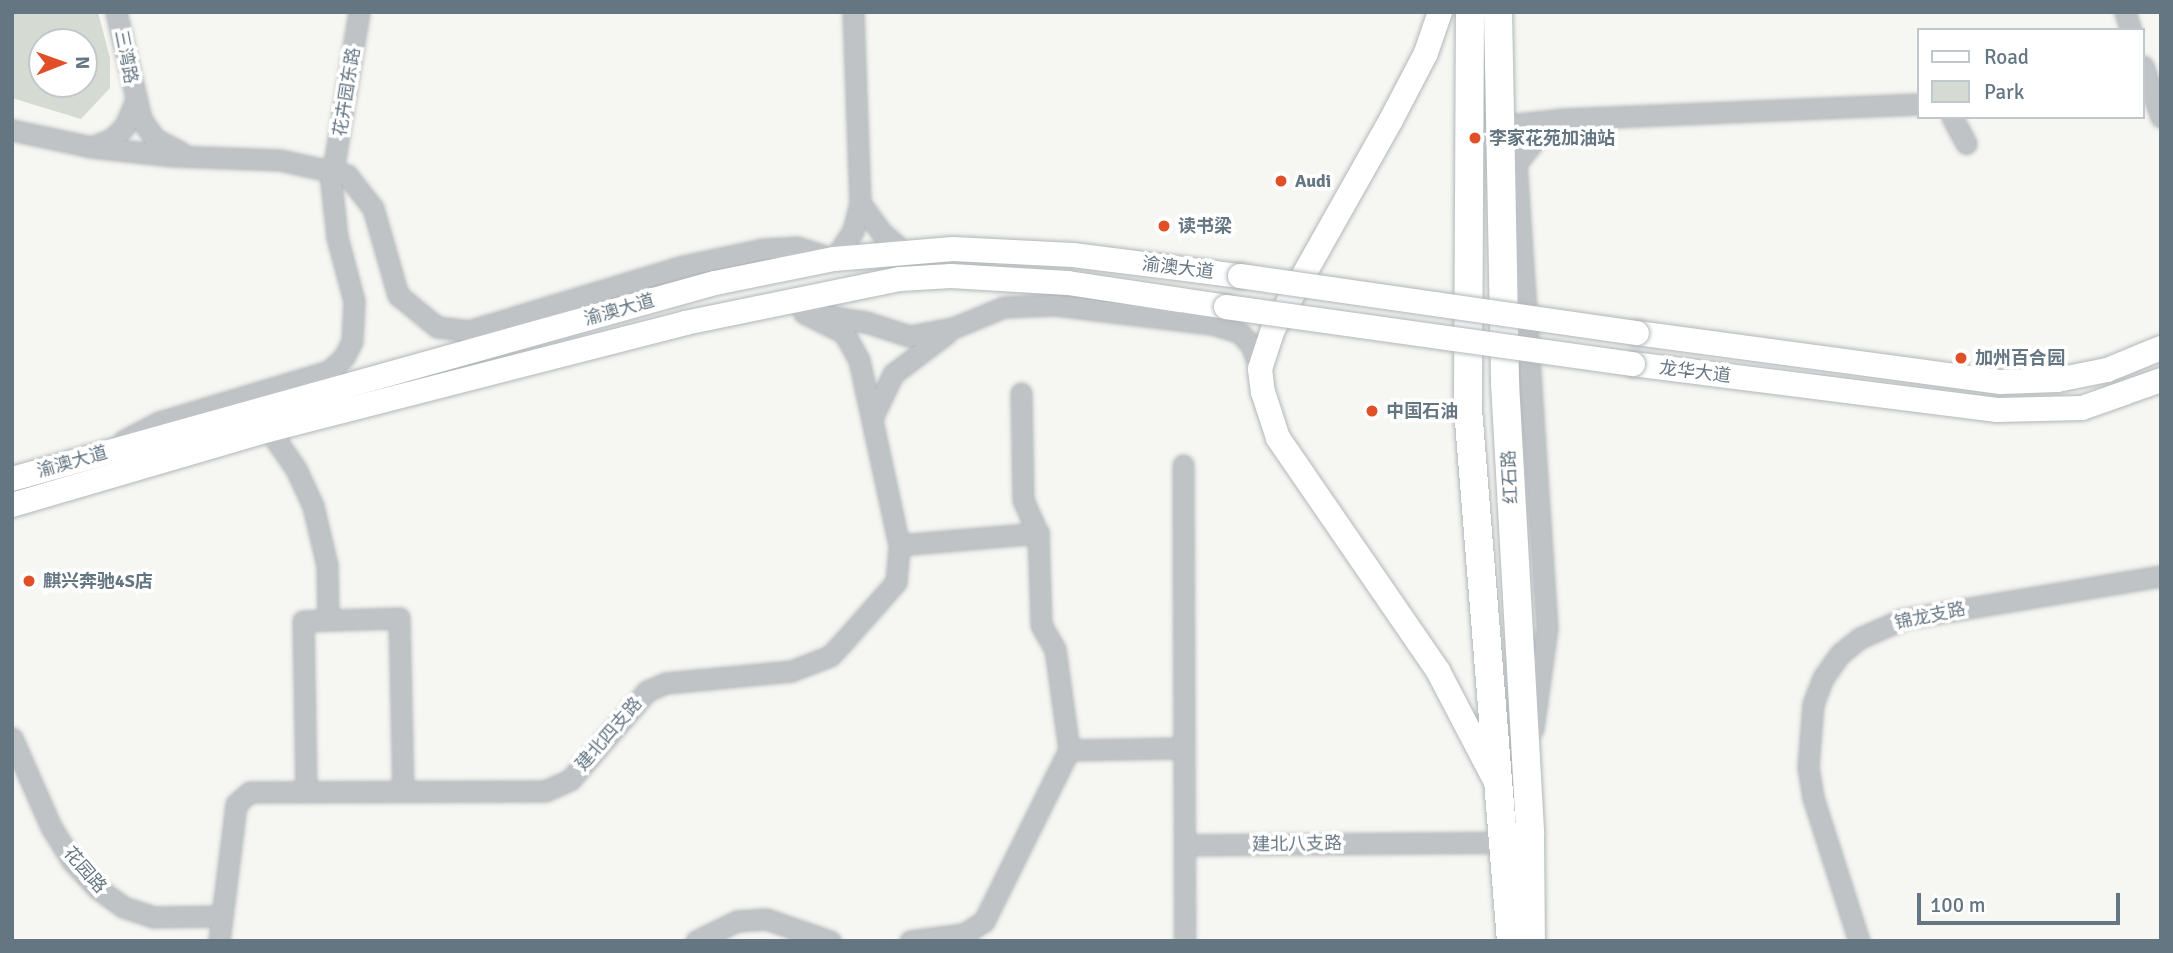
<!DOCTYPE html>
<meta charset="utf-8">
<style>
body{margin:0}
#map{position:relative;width:2173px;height:953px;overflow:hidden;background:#f6f6f2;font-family:Signika,"Noto Sans SC",sans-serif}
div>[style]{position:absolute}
.green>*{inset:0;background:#d5dbd2}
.roads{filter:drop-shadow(0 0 2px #b2b7ba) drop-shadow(0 0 2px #b2b7ba)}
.minor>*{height:19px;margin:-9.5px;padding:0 9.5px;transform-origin:9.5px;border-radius:9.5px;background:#bfc3c6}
.major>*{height:24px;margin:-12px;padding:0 12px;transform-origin:12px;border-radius:12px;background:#fff}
.highway>*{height:28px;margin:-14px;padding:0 14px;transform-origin:14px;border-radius:14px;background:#fff}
.bridges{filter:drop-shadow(0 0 2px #b2b7ba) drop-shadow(0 0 2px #b2b7ba)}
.major-bridge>*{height:24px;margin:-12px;padding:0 12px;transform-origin:12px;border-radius:12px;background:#fff}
.dots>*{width:19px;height:19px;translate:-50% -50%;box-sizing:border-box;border:4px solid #fff;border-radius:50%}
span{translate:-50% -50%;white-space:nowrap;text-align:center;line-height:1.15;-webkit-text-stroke:7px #fff;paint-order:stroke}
.street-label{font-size:18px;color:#657683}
.poi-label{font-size:18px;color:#657683;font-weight:700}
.left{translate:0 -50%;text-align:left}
.frame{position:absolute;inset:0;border:14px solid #657683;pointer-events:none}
.legend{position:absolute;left:1917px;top:28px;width:228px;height:91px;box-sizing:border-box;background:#fff;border:2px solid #c1c8cd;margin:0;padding:9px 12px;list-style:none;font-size:21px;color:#657683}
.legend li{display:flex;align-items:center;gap:14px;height:35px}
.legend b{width:35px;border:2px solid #c1c8cd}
.north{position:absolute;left:28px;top:28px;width:70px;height:70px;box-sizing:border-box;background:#fff;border:2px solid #c1c8cd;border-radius:50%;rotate:89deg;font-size:19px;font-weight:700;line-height:28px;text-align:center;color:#657683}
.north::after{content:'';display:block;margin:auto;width:24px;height:32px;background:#e14f27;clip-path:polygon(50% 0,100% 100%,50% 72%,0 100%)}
.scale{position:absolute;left:1917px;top:893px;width:203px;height:32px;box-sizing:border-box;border:4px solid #657683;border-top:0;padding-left:9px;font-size:21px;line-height:24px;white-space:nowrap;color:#657683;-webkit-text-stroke:5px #fff;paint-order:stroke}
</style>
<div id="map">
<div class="green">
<div style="clip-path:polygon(evenodd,12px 12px,98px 12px,110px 58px,110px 88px,81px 119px,12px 98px,12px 12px,42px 42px,84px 42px,84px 84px,42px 84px,42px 42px)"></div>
</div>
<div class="roads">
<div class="minor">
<div style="left:116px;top:12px;width:110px;rotate:76.8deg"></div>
<div style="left:141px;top:119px;width:24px;rotate:55deg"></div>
<div style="left:155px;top:139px;width:29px;rotate:27deg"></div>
<div style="left:2125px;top:12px;width:19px;rotate:72deg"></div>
<div style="left:2143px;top:66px;width:54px;rotate:70.6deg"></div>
<div style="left:1952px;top:117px;width:30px;rotate:62deg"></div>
<div style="left:12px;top:130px;width:81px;rotate:12.1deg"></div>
<div style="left:91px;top:147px;width:22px;rotate:-21deg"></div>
<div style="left:112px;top:139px;width:18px;rotate:-45deg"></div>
<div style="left:125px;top:126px;width:26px;rotate:-67deg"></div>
<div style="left:1503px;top:133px;width:8px;rotate:-120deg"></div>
<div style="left:1499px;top:126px;width:64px;rotate:-6.2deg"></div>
<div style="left:1563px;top:119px;width:356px;rotate:-2.4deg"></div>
<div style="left:91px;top:147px;width:83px;rotate:6.2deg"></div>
<div style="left:174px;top:156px;width:106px;rotate:2.2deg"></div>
<div style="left:280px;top:160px;width:69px;rotate:12.6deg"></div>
<div style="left:347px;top:175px;width:42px;rotate:51.8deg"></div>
<div style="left:373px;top:208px;width:91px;rotate:74deg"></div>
<div style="left:398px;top:295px;width:50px;rotate:39.4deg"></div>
<div style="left:437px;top:327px;width:31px;rotate:7deg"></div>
<div style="left:468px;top:331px;width:225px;rotate:-16.8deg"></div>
<div style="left:683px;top:266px;width:82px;rotate:-12deg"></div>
<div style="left:763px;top:249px;width:34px;rotate:-3deg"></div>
<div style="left:797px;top:247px;width:39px;rotate:18deg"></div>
<div style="left:834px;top:259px;width:34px;rotate:-56deg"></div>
<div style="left:853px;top:231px;width:29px;rotate:-76deg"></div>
<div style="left:860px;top:203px;width:191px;rotate:-92.1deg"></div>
<div style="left:860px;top:203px;width:36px;rotate:54deg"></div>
<div style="left:881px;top:232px;width:28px;rotate:41deg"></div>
<div style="left:821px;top:315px;width:46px;rotate:8.8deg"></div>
<div style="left:866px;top:322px;width:45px;rotate:18deg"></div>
<div style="left:909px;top:336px;width:45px;rotate:-10.3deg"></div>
<div style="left:953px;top:328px;width:55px;rotate:-22.4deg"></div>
<div style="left:1004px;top:307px;width:51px;rotate:-2.2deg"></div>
<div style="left:1055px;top:305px;width:158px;rotate:6.9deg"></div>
<div style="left:1212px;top:324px;width:28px;rotate:17deg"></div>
<div style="left:1239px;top:332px;width:18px;rotate:47deg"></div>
<div style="left:1251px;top:345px;width:26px;rotate:69deg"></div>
<div style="left:1021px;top:393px;width:107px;rotate:88.9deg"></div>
<div style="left:1023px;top:500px;width:36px;rotate:66deg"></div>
<div style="left:1038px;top:533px;width:92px;rotate:88.1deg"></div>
<div style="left:1041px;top:625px;width:28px;rotate:60deg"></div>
<div style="left:1055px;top:649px;width:102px;rotate:82.1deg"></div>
<div style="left:873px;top:416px;width:47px;rotate:-64.5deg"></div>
<div style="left:893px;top:374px;width:68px;rotate:-37.2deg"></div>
<div style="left:269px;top:430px;width:47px;rotate:55.3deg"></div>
<div style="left:296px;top:469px;width:41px;rotate:65.3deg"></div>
<div style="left:313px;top:506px;width:61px;rotate:76.7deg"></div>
<div style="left:327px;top:565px;width:55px;rotate:89deg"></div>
<div style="left:123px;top:441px;width:41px;rotate:-27.8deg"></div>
<div style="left:159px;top:422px;width:177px;rotate:-16.7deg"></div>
<div style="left:329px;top:371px;width:21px;rotate:-43deg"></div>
<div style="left:344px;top:357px;width:18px;rotate:-63deg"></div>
<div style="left:352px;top:341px;width:40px;rotate:-87.1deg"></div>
<div style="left:354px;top:301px;width:66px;rotate:-104.9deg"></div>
<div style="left:337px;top:237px;width:54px;rotate:-96.3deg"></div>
<div style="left:331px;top:183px;width:173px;rotate:-80.7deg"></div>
<div style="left:1183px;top:465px;width:476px;rotate:89.8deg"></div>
<div style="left:899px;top:545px;width:140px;rotate:-4.9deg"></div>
<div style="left:1533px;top:729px;width:102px;rotate:-82.1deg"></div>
<div style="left:1547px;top:628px;width:465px;rotate:-93.8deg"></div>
<div style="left:1516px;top:164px;width:36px;rotate:-52deg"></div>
<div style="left:1538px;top:136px;width:30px;rotate:-34deg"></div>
<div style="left:12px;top:738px;width:97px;rotate:66.3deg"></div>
<div style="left:51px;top:827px;width:40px;rotate:58deg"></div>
<div style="left:72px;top:861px;width:37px;rotate:47deg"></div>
<div style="left:97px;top:888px;width:32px;rotate:36deg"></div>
<div style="left:123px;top:907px;width:32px;rotate:18deg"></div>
<div style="left:153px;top:917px;width:66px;rotate:-0.9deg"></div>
<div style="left:306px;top:791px;width:170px;rotate:-91deg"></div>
<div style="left:303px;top:621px;width:96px;rotate:-1.8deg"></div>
<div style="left:399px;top:618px;width:172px;rotate:88.7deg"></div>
<div style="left:1185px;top:845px;width:319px;rotate:-0.5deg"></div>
<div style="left:219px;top:941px;width:138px;rotate:-82.9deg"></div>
<div style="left:236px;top:804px;width:18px;rotate:-41deg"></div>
<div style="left:250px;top:792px;width:295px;rotate:-0.2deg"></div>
<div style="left:545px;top:791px;width:27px;rotate:-24deg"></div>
<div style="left:570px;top:780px;width:118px;rotate:-49.1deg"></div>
<div style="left:647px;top:691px;width:21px;rotate:-23deg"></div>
<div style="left:666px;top:683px;width:126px;rotate:-5.5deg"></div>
<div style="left:791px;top:671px;width:42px;rotate:-21deg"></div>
<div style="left:830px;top:656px;width:21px;rotate:-47deg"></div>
<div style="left:844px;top:641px;width:79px;rotate:-48.6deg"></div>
<div style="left:896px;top:582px;width:37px;rotate:-85deg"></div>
<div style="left:899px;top:545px;width:189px;rotate:-102.2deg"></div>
<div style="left:859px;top:360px;width:31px;rotate:-119deg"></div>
<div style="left:844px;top:333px;width:45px;rotate:-153.4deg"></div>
<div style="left:696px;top:941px;width:46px;rotate:-26deg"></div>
<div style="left:737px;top:921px;width:29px;rotate:-4deg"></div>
<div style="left:766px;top:919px;width:68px;rotate:19deg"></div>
<div style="left:910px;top:941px;width:54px;rotate:-7.4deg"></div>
<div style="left:964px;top:934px;width:24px;rotate:-33deg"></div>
<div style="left:984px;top:921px;width:191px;rotate:-63.6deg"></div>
<div style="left:1069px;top:750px;width:115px;rotate:-1deg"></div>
<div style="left:1859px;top:941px;width:150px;rotate:-107.8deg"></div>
<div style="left:1813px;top:798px;width:31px;rotate:-99deg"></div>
<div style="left:1808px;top:767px;width:63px;rotate:-85.5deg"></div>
<div style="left:1813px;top:704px;width:28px;rotate:-69deg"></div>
<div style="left:1823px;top:678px;width:29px;rotate:-55deg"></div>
<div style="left:1840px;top:654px;width:26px;rotate:-39deg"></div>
<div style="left:1860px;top:638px;width:47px;rotate:-23.8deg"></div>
<div style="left:1903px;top:619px;width:262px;rotate:-9.5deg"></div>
</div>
<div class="major">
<div style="left:1440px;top:12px;width:43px;rotate:108.9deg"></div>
<div style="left:1426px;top:53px;width:76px;rotate:117.6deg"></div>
<div style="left:1391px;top:120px;width:240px;rotate:119.4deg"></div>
<div style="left:1273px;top:329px;width:42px;rotate:108deg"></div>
<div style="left:1260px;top:369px;width:23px;rotate:83deg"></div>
<div style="left:1263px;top:392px;width:48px;rotate:71.9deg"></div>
<div style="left:1278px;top:438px;width:283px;rotate:55.5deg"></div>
<div style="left:1438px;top:671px;width:121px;rotate:62.4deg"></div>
<div style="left:1637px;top:333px;width:367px;rotate:7.7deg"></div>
<div style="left:2001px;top:382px;width:56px;rotate:-2deg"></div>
<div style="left:2057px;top:380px;width:51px;rotate:-11.3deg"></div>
<div style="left:2107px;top:370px;width:58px;rotate:-22.2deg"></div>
<div style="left:1633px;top:364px;width:367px;rotate:7.2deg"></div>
<div style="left:1997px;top:410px;width:85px;rotate:-1.3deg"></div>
<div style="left:2082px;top:408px;width:84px;rotate:-19.5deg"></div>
<div style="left:12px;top:479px;width:730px;rotate:-15.58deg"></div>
<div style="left:715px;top:283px;width:121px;rotate:-11.4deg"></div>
<div style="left:834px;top:259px;width:119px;rotate:-4.8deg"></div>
<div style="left:953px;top:249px;width:120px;rotate:2.9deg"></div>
<div style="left:1073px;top:255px;width:168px;rotate:7.2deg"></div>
<div style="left:12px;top:505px;width:268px;rotate:-16.3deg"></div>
<div style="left:269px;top:430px;width:430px;rotate:-14.4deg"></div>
<div style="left:685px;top:323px;width:219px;rotate:-11.6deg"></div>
<div style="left:900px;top:279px;width:51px;rotate:-3.4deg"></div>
<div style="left:951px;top:276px;width:117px;rotate:3.4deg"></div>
<div style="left:1068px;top:283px;width:160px;rotate:8.6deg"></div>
</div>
<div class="highway">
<div style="left:1470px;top:12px;width:397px;rotate:90.3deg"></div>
<div style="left:1468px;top:409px;width:534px;rotate:85.38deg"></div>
<div style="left:1498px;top:12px;width:371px;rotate:88.9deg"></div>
<div style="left:1505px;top:383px;width:452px;rotate:86.8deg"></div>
<div style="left:1530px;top:834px;width:107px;rotate:89.5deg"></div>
</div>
</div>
<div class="bridges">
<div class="major-bridge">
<div style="left:1240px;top:276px;width:401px;rotate:8.2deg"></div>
<div style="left:1226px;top:307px;width:411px;rotate:8deg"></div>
</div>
</div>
<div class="dots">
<div style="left:1475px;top:138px;background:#e14f27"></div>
<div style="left:1281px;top:181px;background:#e14f27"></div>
<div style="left:1164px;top:226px;background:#e14f27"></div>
<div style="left:1961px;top:358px;background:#e14f27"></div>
<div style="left:1372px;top:411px;background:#e14f27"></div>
<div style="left:29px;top:581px;background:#e14f27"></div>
</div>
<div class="street-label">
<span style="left:126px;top:57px;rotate:79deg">三湾路</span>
<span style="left:347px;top:92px;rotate:-81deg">花卉园东路</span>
<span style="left:1178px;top:268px;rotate:7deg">渝澳大道</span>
<span style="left:619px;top:310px;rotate:-16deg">渝澳大道</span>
<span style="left:1695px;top:372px;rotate:7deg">龙华大道</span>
<span style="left:72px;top:462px;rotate:-16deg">渝澳大道</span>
<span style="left:1510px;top:477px;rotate:-93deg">红石路</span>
<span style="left:1930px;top:616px;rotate:-12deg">锦龙支路</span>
<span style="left:609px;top:734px;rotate:-49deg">建北四支路</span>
<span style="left:1297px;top:844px;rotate:-1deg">建北八支路</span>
<span style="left:85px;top:870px;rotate:49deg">花园路</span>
</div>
<div class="poi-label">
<span class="left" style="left:1489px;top:138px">李家花苑加油站</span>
<span class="left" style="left:1295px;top:181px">Audi</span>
<span class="left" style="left:1178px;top:226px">读书梁</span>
<span class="left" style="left:1975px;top:358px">加州百合园</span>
<span class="left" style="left:1386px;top:411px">中国石油</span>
<span class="left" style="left:43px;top:581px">麒兴奔驰4S店</span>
</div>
<div class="frame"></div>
<ul class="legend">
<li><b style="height:9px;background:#fff"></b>Road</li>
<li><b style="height:19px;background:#d5dbd2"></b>Park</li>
</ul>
<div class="north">N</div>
<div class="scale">100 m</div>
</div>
